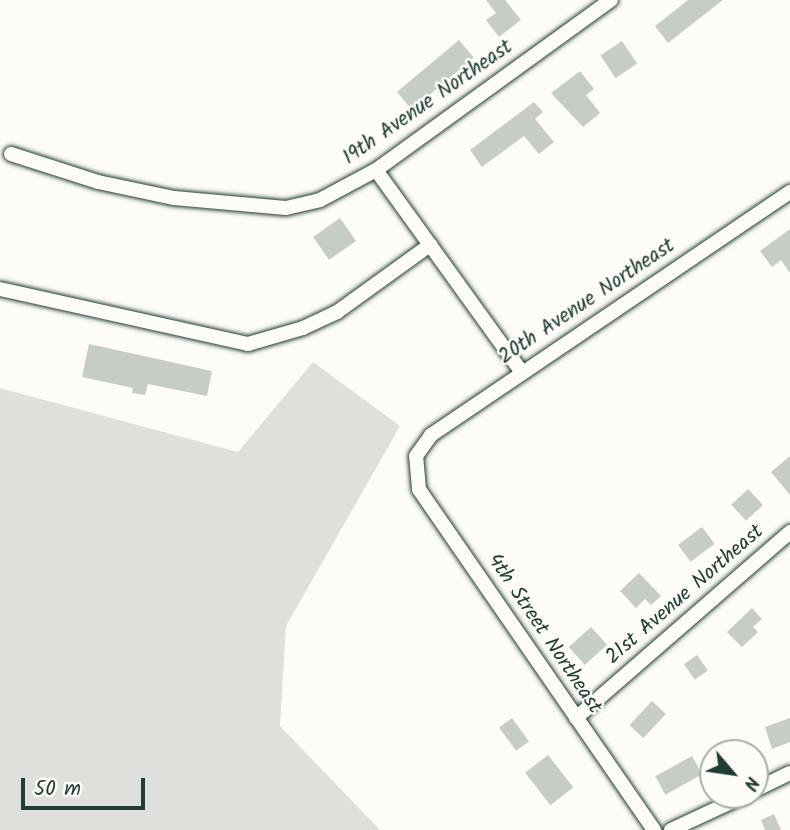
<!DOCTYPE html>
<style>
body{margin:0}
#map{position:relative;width:790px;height:830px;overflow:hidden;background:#fdfcf7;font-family:Kalam,sans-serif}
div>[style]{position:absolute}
.green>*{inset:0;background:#dde0db}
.building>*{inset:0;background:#c6cdc7;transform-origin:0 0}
.roads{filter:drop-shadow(0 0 2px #1f3d34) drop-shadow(0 0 2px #1f3d34)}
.street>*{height:14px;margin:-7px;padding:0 7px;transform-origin:7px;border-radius:7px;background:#fdfcf7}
span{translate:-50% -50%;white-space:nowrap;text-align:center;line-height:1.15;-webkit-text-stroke:5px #fdfcf7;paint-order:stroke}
.street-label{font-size:21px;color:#1f3d34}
.north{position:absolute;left:699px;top:739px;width:70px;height:70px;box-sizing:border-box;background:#fdfcf7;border:2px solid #a4b0a9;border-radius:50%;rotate:119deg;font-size:19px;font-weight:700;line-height:28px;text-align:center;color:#1f3d34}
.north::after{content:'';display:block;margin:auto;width:24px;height:32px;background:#1f3d34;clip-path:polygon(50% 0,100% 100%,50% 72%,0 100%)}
.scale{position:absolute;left:21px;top:778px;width:124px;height:32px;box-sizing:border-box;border:4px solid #1f3d34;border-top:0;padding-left:9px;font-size:21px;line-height:24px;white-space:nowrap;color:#1f3d34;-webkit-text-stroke:5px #fdfcf7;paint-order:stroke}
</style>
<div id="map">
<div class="green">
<div style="clip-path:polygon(313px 362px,400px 426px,286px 626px,280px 726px,380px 830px,0 830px,0 388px,238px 452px)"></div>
</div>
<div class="building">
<div style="clip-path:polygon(486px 0,505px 0,521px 20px,499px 37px,486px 20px,496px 13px)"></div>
<div style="clip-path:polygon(688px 0,723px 0,668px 43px,655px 26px)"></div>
<div style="left:459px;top:40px;width:23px;height:81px;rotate:50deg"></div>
<div style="left:622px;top:41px;width:27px;height:26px;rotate:56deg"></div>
<div style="clip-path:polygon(580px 71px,594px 89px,586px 95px,600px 113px,583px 127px,551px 93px)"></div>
<div style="clip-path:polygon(534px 102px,543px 112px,535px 119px,554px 142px,539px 154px,524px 136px,482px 167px,470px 150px)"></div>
<div style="left:340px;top:218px;width:28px;height:33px;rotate:55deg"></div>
<div style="clip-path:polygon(790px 229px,790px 273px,781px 260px,772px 267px,760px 251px)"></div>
<div style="clip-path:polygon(89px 344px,212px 371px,207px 396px,148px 384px,145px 395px,132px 393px,133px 388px,82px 377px)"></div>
<div style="clip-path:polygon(790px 456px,790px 495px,771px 472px)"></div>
<div style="left:748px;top:489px;width:22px;height:23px;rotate:47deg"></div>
<div style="left:702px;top:527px;width:21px;height:30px;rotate:53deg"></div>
<div style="clip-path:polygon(639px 573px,661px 596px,651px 605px,645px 599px,636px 608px,620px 591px)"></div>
<div style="clip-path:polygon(752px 608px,762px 619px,753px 627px,758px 632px,742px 647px,727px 632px)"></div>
<div style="left:591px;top:627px;width:24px;height:30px;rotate:48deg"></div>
<div style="left:697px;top:655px;width:19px;height:16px;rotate:55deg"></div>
<div style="left:652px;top:701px;width:19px;height:33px;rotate:43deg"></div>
<div style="left:512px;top:718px;width:29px;height:16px;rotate:54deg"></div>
<div style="clip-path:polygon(790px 718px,790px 742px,772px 749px,765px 727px)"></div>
<div style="left:548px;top:755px;width:41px;height:29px;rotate:52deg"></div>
<div style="left:692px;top:756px;width:21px;height:42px;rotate:61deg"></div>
<div style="clip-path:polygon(774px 814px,781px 830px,765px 830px,761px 820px)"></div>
</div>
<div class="roads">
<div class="street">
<div style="left:11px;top:154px;width:91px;rotate:17.8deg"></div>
<div style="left:98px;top:182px;width:78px;rotate:11.9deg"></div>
<div style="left:174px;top:198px;width:112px;rotate:5.1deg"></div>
<div style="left:286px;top:208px;width:35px;rotate:-13deg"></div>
<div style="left:320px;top:200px;width:64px;rotate:-28.2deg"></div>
<div style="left:376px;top:170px;width:290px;rotate:-35.9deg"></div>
<div style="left:376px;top:170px;width:248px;rotate:54.2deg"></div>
<div style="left:0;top:289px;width:254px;rotate:12.5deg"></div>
<div style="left:248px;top:344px;width:57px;rotate:-16.2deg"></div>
<div style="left:303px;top:328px;width:38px;rotate:-25deg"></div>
<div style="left:337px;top:312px;width:115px;rotate:-35.8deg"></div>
<div style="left:576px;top:718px;width:284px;rotate:-41deg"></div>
<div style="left:755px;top:790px;width:39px;rotate:-26deg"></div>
<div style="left:654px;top:830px;width:414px;rotate:-124.6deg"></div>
<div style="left:419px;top:489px;width:33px;rotate:-95deg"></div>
<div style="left:416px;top:456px;width:26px;rotate:-54deg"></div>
<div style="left:431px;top:435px;width:434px;rotate:-34.1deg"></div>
<div style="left:671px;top:830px;width:83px;rotate:-25deg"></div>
</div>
</div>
<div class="street-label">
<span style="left:428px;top:103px;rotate:-35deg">19th Avenue Northeast</span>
<span style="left:587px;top:302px;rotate:-34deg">20th Avenue Northeast</span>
<span style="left:685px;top:595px;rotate:-41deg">21st Avenue Northeast</span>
<span style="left:544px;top:634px;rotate:56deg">4th Street Northeast</span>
</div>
<div class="north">N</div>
<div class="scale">50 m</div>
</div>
